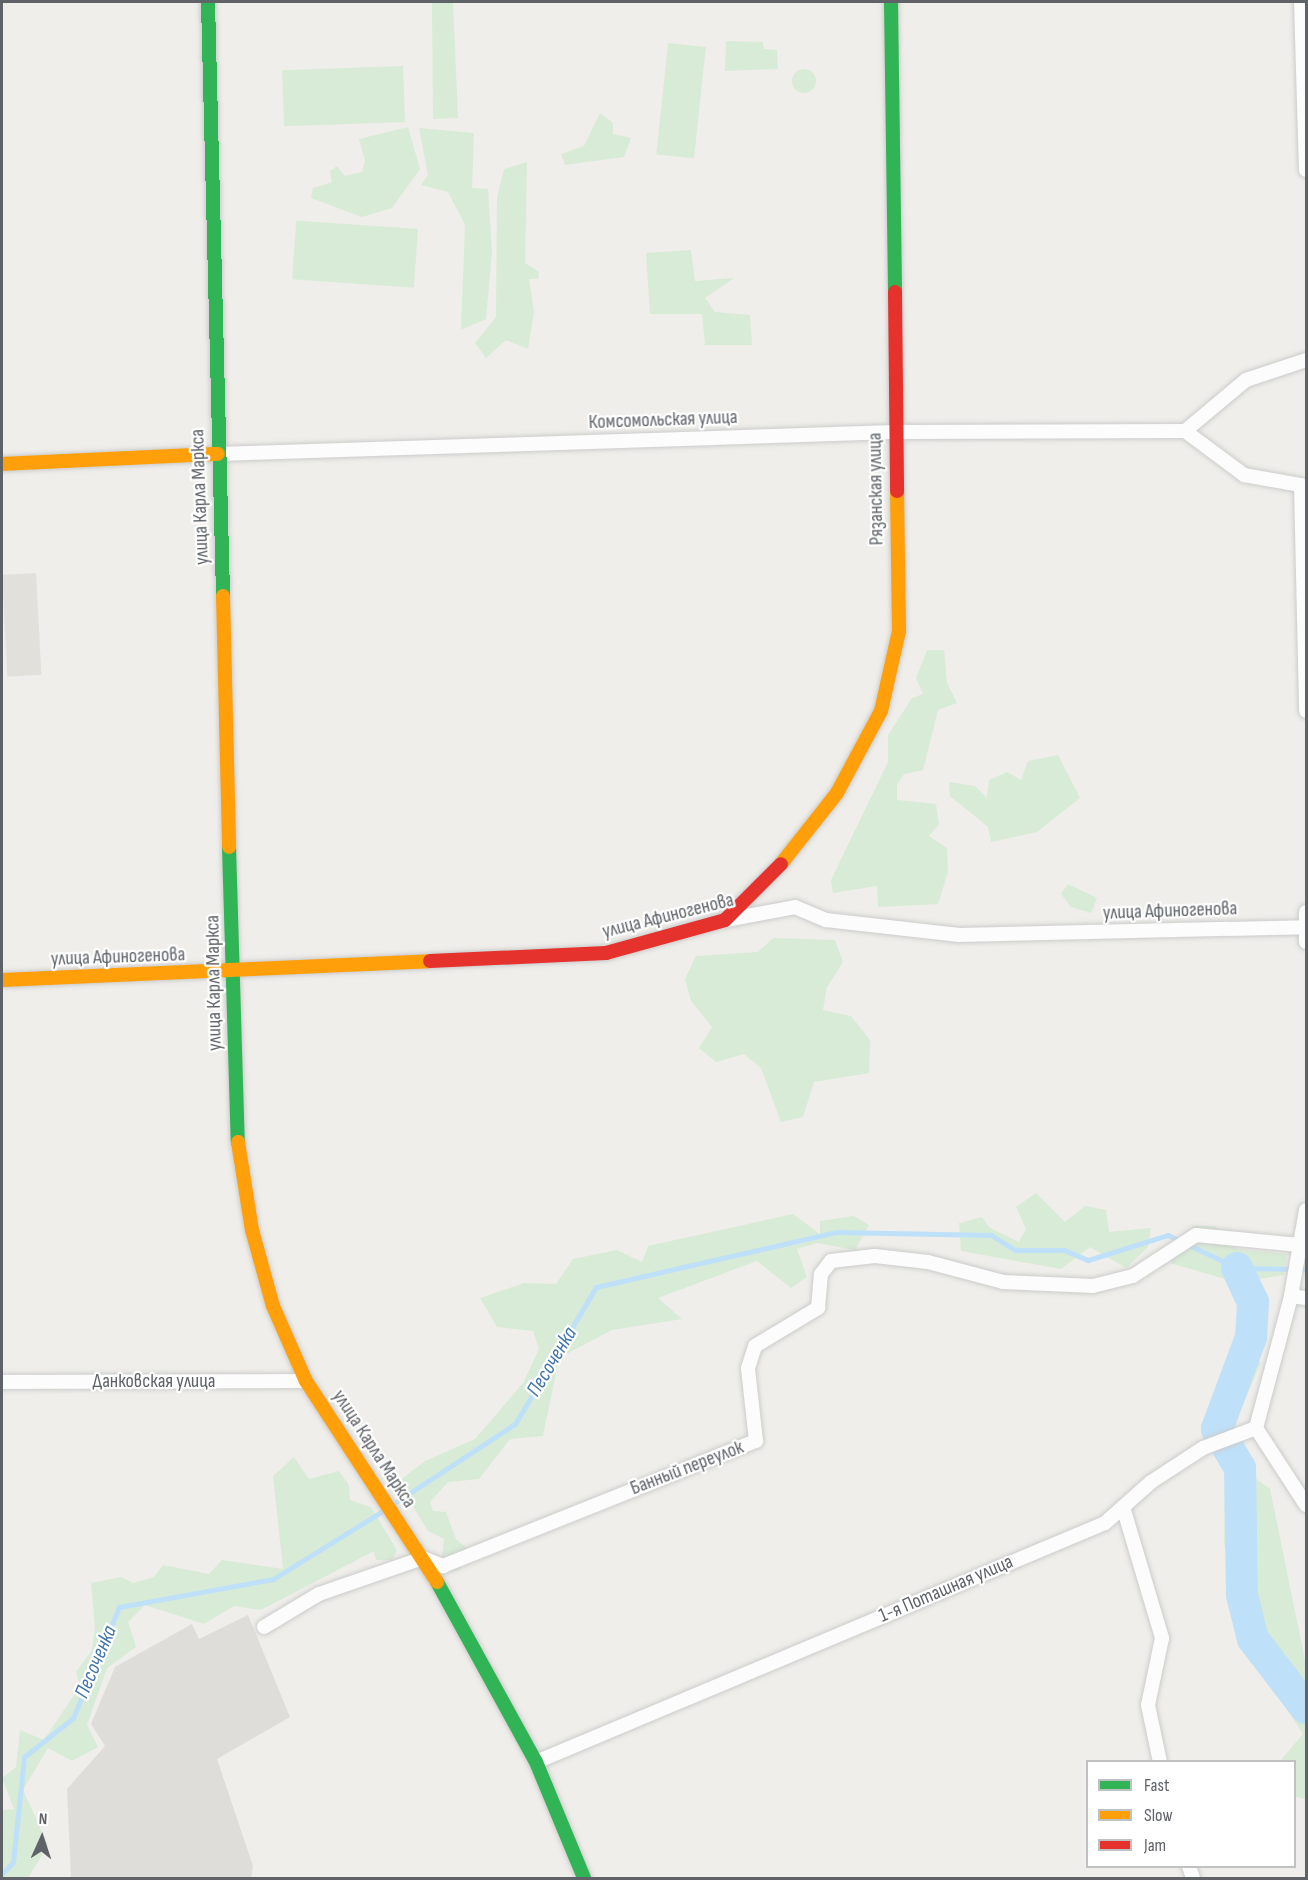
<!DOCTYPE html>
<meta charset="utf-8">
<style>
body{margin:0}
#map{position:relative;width:1308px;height:1880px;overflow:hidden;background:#efeeea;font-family:"Sofia Sans Condensed",sans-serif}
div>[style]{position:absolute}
.industrial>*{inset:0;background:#dfddda}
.education>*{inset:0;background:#e2e0da;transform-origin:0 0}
.green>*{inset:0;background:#d8ebd6;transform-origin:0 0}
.round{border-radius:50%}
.stream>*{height:5px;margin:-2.5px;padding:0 2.5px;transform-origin:2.5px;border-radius:2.5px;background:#bfe0f9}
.river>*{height:32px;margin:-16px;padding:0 16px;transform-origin:16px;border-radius:16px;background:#bfe0f9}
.roads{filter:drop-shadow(0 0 2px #cbcccc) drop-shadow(0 0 2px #cbcccc)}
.street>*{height:14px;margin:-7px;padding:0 7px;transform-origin:7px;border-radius:7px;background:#fdfcfc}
.fast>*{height:14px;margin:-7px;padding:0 7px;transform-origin:7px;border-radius:7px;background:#30b455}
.slow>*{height:14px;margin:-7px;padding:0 7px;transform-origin:7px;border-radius:7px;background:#ff9f0a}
.jam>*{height:14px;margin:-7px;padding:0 7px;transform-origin:7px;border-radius:7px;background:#e5322d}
span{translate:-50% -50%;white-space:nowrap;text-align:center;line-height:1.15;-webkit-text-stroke:4.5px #fff;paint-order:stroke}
.street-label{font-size:20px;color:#5f6368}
.water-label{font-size:21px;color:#4174aa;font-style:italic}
.frame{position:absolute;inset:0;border:3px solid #5f6368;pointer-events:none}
.legend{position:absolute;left:1086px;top:1760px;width:210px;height:108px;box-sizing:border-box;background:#fff;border:2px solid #bfc1c3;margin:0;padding:8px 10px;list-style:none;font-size:18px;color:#5f6368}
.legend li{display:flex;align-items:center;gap:12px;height:30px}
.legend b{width:30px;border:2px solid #bfc1c3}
.north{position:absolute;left:12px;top:1808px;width:60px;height:60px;-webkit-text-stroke:4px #fff;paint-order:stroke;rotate:3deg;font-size:16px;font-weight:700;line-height:24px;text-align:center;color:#5f6368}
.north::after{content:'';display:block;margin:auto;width:21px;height:27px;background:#5f6368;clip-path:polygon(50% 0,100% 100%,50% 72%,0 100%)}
</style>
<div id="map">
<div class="industrial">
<div style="clip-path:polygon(248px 1615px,290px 1717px,217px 1759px,253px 1866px,251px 1878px,71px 1878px,67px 1789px,105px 1746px,91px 1724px,115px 1667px,192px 1624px,199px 1639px)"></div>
</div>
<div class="education">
<div style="left:36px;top:573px;width:102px;height:34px;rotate:87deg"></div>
</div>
<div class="green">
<div style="clip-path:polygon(432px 2px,453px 2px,458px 118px,433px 119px)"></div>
<div style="clip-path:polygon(726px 41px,763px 42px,764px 49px,777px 50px,778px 69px,725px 71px)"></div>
<div style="left:668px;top:43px;width:38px;height:112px;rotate:6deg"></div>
<div style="left:403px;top:66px;width:56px;height:121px;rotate:88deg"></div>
<div class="round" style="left:792px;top:69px;width:24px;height:24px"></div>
<div style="clip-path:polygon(600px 113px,613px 123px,613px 134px,631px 138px,624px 157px,565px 165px,561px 154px,584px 146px)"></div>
<div style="clip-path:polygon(408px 127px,420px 169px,392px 208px,362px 217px,311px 198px,313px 188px,332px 182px,330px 171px,337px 166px,345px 176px,362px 172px,365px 161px,359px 139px)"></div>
<div style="clip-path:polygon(419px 128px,474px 133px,472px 188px,488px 189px,492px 252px,486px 319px,461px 330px,465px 225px,448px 192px,421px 185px,428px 175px)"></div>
<div style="clip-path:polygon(527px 162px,525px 263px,539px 272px,538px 279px,529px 279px,534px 312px,528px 349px,506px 340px,486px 358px,475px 343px,496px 317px,497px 198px,504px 169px)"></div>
<div style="left:418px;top:229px;width:59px;height:122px;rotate:94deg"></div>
<div style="clip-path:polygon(691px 250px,695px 281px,734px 278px,705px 298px,715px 312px,750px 315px,752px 345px,705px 345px,702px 314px,650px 314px,646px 253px)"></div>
<div style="clip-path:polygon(927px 650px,944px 650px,947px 683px,957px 703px,938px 710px,923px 770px,904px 774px,897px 785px,897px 800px,936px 804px,939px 824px,929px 836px,947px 848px,948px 872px,938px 904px,878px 907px,877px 886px,833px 893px,831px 880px,888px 762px,888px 735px,912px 698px,923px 694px,916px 678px)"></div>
<div style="clip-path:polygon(1058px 755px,1080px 798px,1037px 832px,991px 842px,988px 827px,950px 796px,949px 782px,975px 786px,987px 798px,989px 780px,1007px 772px,1021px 780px,1028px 761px)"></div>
<div style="clip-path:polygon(1068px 884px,1097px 898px,1091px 913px,1071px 907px,1061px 894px)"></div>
<div style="clip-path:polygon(773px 938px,835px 940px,843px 962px,827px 987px,823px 1010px,851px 1016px,870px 1040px,869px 1073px,814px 1082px,803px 1117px,781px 1122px,761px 1068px,744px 1054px,716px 1062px,699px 1048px,712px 1027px,691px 1001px,685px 979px,696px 956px,758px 952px)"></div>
<div style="clip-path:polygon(1036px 1193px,1065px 1222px,1085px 1206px,1106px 1210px,1109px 1232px,1151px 1228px,1148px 1247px,1126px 1268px,1090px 1247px,1061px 1269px,961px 1251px,959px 1223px,982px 1217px,990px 1228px,1019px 1242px,1026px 1229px,1016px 1207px)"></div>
<div style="clip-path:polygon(793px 1214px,820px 1234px,820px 1221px,854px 1216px,869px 1225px,855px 1250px,817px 1243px,797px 1249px,807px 1277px,791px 1288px,757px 1261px,658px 1298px,682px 1319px,612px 1330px,559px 1358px,543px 1436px,510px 1439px,479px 1479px,448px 1482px,430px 1502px,433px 1511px,446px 1512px,456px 1539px,466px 1547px,460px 1570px,452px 1572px,442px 1556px,444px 1539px,428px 1531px,398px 1482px,425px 1461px,475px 1439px,523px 1383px,539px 1349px,533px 1331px,497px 1327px,480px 1298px,524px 1283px,556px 1284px,573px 1259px,617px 1250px,642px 1262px,648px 1246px)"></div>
<div style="clip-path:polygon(1193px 1226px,1215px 1226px,1237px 1249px,1287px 1254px,1284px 1275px,1253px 1280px,1262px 1296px,1256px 1349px,1238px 1347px,1244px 1307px,1225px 1279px,1170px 1263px)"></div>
<div style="clip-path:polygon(1261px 1362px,1235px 1423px,1212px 1435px,1203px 1431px,1230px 1371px)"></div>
<div style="clip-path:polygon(294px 1457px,309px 1479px,339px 1471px,349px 1485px,350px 1500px,371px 1507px,397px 1550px,392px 1560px,376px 1560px,374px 1551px,261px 1610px,234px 1606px,204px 1624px,145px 1605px,128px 1622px,136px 1647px,107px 1668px,87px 1725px,98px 1747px,72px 1761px,48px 1748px,23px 1790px,48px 1845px,28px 1878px,2px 1878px,2px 1810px,14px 1809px,2px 1778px,16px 1767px,20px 1730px,44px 1740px,80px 1686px,76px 1672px,92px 1650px,95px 1627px,91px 1583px,121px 1577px,133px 1583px,154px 1577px,163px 1565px,209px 1574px,222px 1560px,283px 1569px,273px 1476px)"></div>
<div style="clip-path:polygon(1254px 1477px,1270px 1489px,1306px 1665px,1306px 1799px,1295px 1797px,1294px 1762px,1280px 1761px,1303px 1734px,1244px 1643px,1224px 1542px,1225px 1484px)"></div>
</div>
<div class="stream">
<div style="left:393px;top:1504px;width:146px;rotate:-33.3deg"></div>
<div style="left:515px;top:1424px;width:159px;rotate:-59.4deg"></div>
<div style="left:596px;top:1287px;width:246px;rotate:-12.9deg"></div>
<div style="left:836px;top:1232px;width:155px;rotate:1.1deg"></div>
<div style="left:991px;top:1235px;width:28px;rotate:32deg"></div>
<div style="left:1015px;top:1250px;width:49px"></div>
<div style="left:1064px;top:1250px;width:26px;rotate:23deg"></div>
<div style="left:1088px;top:1260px;width:84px;rotate:-17.4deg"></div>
<div style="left:1168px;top:1235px;width:76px;rotate:25.6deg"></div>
<div style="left:1237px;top:1268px;width:69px;rotate:0.8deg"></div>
<div style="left:2px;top:1874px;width:16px;rotate:-47deg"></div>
<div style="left:13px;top:1862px;width:106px;rotate:-84deg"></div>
<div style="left:24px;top:1757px;width:63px;rotate:-38.5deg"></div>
<div style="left:73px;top:1718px;width:120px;rotate:-67.5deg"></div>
<div style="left:119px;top:1607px;width:157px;rotate:-10.3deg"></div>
<div style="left:273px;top:1579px;width:133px;rotate:-31.8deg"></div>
</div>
<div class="river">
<div style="left:1237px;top:1268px;width:38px;rotate:65deg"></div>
<div style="left:1253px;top:1302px;width:35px;rotate:93deg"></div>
<div style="left:1251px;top:1337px;width:98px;rotate:110.3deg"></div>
<div style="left:1217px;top:1429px;width:45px;rotate:59.5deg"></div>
<div style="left:1240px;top:1468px;width:127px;rotate:89.1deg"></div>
<div style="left:1242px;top:1595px;width:45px;rotate:76deg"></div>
<div style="left:1253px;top:1639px;width:87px;rotate:52.5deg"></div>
</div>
<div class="roads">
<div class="street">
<div style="left:1301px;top:2px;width:168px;rotate:88.3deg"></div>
<div style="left:1185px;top:431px;width:80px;rotate:-39.9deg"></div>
<div style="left:1246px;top:380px;width:63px;rotate:-18.4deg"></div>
<div style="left:218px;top:454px;width:676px;rotate:-1.86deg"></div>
<div style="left:894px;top:432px;width:291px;rotate:-0.2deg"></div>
<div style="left:1185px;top:431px;width:74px;rotate:36.7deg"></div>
<div style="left:1244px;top:475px;width:58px;rotate:10deg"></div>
<div style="left:1301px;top:485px;width:226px;rotate:88.7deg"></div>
<div style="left:1306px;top:912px;width:30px;rotate:90deg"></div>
<div style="left:726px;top:920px;width:70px;rotate:-10.7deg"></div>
<div style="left:795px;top:907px;width:34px;rotate:23deg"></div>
<div style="left:826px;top:920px;width:134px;rotate:6.4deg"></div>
<div style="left:959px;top:935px;width:347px;rotate:-1.3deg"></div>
<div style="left:1291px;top:1296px;width:15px;rotate:8deg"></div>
<div style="left:2px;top:1382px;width:304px;rotate:-0.2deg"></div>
<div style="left:1256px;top:1428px;width:137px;rotate:-75.1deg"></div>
<div style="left:1291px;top:1296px;width:87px;rotate:-80.1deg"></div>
<div style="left:1123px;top:1507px;width:137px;rotate:73.4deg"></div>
<div style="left:1162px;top:1638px;width:68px;rotate:101.8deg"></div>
<div style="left:1148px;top:1705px;width:58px;rotate:78.1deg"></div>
<div style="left:264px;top:1627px;width:64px;rotate:-31deg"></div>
<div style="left:319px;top:1594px;width:110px;rotate:-19.1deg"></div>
<div style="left:423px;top:1558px;width:22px;rotate:22deg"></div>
<div style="left:443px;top:1566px;width:337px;rotate:-21.8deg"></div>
<div style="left:756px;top:1441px;width:73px;rotate:-96.3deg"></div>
<div style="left:748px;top:1368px;width:23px;rotate:-72deg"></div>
<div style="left:755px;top:1346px;width:74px;rotate:-31.1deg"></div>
<div style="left:818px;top:1308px;width:34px;rotate:-85deg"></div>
<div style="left:821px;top:1274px;width:16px;rotate:-52deg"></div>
<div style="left:831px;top:1261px;width:44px;rotate:-6.5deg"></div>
<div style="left:875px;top:1256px;width:53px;rotate:6.5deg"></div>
<div style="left:928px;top:1262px;width:78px;rotate:14.9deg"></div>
<div style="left:1003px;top:1282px;width:90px;rotate:2.5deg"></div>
<div style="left:1093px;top:1286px;width:41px;rotate:-14deg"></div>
<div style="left:1133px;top:1276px;width:75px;rotate:-33.1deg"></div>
<div style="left:1196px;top:1235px;width:104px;rotate:5.5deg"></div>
<div style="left:536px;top:1762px;width:617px;rotate:-22.78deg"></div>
<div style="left:1105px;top:1523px;width:62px;rotate:-41.7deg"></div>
<div style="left:1151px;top:1482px;width:62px;rotate:-33.2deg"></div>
<div style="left:1203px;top:1448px;width:57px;rotate:-20.7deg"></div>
<div style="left:1256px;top:1428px;width:92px;rotate:57deg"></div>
<div style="left:1189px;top:1866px;width:13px;rotate:72deg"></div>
</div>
<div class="fast">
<div style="left:208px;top:2px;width:594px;rotate:88.55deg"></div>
<div style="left:891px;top:2px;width:290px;rotate:89.2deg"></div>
<div style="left:229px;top:847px;width:295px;rotate:88.3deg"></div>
<div style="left:437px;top:1582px;width:205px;rotate:61.2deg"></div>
<div style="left:536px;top:1762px;width:126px;rotate:67.5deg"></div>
</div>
<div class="slow">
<div style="left:2px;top:464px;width:216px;rotate:-2.7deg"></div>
<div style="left:223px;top:596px;width:251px;rotate:88.6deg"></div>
<div style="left:781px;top:864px;width:90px;rotate:-51.7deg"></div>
<div style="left:837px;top:793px;width:93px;rotate:-61.8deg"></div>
<div style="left:881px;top:711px;width:82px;rotate:-77.3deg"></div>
<div style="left:899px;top:631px;width:140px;rotate:-90.8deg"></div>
<div style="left:2px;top:980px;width:428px;rotate:-2.5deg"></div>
<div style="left:238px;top:1142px;width:89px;rotate:81deg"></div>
<div style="left:252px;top:1230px;width:79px;rotate:74.6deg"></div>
<div style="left:273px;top:1306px;width:82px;rotate:66.3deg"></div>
<div style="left:306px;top:1381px;width:240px;rotate:56.9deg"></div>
</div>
<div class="jam">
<div style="left:895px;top:292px;width:199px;rotate:89.4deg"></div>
<div style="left:430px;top:961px;width:176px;rotate:-2.6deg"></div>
<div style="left:606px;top:953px;width:123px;rotate:-15.5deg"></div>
<div style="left:725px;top:920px;width:79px;rotate:-45deg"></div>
</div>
</div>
<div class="street-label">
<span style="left:663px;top:420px;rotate:-2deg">Комсомольская улица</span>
<span style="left:876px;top:489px;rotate:-91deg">Рязанская улица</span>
<span style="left:200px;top:497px;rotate:-92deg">улица Карла Маркса</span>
<span style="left:1170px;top:911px;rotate:-2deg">улица Афиногенова</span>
<span style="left:668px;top:916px;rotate:-14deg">улица Афиногенова</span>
<span style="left:118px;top:957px;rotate:-2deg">улица Афиногенова</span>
<span style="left:214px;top:983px;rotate:-91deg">улица Карла Маркса</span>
<span style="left:154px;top:1381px">Данковская улица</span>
<span style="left:374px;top:1449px;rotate:57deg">улица Карла Маркса</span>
<span style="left:687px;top:1468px;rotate:-21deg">Банный переулок</span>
<span style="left:946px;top:1589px;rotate:-23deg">1-я Поташная улица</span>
</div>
<div class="water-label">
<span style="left:552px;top:1362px;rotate:-59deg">Песоченка</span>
<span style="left:96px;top:1662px;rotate:-67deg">Песоченка</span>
</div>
<div class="frame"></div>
<ul class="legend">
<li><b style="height:8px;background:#30b455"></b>Fast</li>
<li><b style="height:8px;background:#ff9f0a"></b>Slow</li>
<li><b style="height:8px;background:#e5322d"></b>Jam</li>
</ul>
<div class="north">N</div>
</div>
